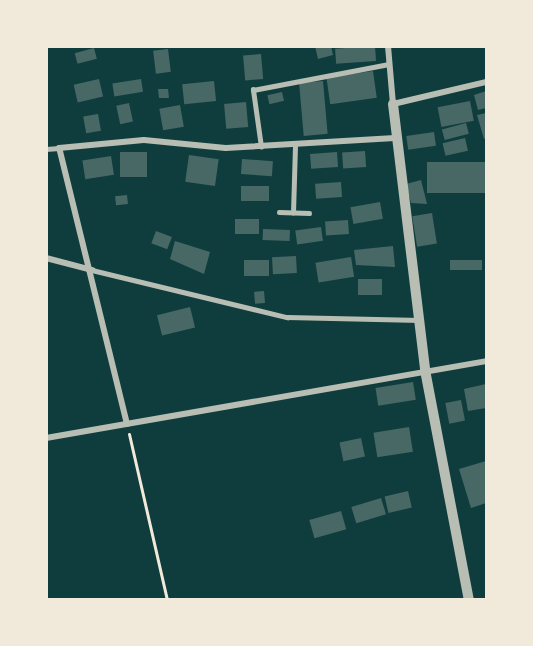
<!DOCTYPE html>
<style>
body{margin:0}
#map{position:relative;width:533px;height:646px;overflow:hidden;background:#0f3d3e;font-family:Karla,sans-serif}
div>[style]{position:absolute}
.building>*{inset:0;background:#486865;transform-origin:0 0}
.path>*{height:3px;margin:-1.5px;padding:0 1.5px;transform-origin:1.5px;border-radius:1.5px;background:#f1e9da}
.service>*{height:4.5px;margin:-2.25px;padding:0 2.25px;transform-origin:2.25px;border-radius:2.25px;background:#b8beb3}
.minor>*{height:6px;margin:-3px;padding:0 3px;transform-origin:3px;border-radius:3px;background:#b8beb3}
.tertiary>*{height:10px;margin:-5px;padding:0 5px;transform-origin:5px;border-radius:5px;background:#b8beb3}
span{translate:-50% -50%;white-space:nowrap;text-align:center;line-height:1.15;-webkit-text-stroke:6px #f1e9da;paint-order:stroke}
.frame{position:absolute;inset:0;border:48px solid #f1e9da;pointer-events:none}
</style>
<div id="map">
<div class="building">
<div style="clip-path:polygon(315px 46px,331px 46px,333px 55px,318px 59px)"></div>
<div style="left:375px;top:46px;width:15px;height:40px;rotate:86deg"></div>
<div style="left:94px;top:48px;width:11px;height:20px;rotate:75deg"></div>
<div style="left:168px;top:49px;width:23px;height:15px;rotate:83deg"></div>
<div style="left:261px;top:54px;width:25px;height:18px;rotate:85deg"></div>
<div style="left:373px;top:71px;width:27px;height:47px;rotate:82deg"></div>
<div style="left:99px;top:79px;width:18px;height:26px;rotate:77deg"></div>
<div style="left:141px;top:79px;width:13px;height:29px;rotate:81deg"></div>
<div style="left:214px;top:81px;width:20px;height:32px;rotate:84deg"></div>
<div style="left:323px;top:81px;width:53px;height:24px;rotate:85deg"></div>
<div style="clip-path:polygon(158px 89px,168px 89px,169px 98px,159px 98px)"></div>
<div style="clip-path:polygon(486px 91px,486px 108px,478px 110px,474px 95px)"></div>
<div style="left:282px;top:92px;width:9px;height:15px;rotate:77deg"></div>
<div style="left:470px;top:101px;width:20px;height:33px;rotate:79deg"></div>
<div style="left:246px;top:102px;width:25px;height:22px;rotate:85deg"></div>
<div style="left:129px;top:103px;width:19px;height:13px;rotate:78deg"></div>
<div style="left:180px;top:105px;width:22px;height:21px;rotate:80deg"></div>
<div style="clip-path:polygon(486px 113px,486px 138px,484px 139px,477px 115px)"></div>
<div style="left:98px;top:114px;width:17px;height:15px;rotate:80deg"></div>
<div style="left:466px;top:123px;width:11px;height:25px;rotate:75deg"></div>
<div style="left:434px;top:132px;width:14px;height:28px;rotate:82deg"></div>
<div style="left:465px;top:138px;width:13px;height:23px;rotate:77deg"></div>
<div style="left:365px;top:151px;width:16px;height:23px;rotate:86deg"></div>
<div style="left:120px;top:152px;width:27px;height:25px"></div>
<div style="left:337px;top:152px;width:15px;height:27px;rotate:86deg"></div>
<div style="left:189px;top:155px;width:30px;height:27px;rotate:8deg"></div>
<div style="left:111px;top:156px;width:19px;height:29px;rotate:81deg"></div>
<div style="left:242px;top:159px;width:31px;height:15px;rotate:4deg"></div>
<div style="left:486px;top:162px;width:31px;height:59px;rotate:90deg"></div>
<div style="clip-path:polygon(421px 180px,427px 204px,411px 203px,406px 184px)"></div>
<div style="left:341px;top:182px;width:15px;height:26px;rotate:86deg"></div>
<div style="left:241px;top:186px;width:28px;height:15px"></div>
<div style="left:127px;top:195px;width:9px;height:12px;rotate:84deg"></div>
<div style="left:380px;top:202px;width:17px;height:30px;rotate:80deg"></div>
<div style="left:432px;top:213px;width:31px;height:20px;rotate:81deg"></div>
<div style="left:235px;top:219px;width:24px;height:15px"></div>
<div style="left:348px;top:220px;width:14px;height:23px;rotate:86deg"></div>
<div style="left:321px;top:227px;width:14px;height:26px;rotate:82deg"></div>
<div style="left:263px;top:229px;width:27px;height:11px;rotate:2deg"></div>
<div style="left:156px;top:231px;width:17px;height:13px;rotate:21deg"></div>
<div style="clip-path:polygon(175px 241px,210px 252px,204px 274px,170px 259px)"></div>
<div style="clip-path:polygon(393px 246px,395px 267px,356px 265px,354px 250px)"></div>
<div style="left:296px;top:256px;width:17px;height:24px;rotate:87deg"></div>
<div style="left:351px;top:257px;width:20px;height:36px;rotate:81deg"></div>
<div style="left:244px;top:260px;width:25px;height:16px"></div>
<div style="left:482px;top:260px;width:10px;height:32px;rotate:90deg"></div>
<div style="left:382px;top:279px;width:16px;height:24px;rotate:90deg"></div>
<div style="left:264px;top:291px;width:12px;height:10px;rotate:85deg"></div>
<div style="left:190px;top:307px;width:21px;height:34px;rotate:76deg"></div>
<div style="left:413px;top:382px;width:18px;height:38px;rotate:81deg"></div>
<div style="clip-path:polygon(486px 384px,486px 408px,468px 411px,464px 389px)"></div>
<div style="left:461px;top:400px;width:21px;height:16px;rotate:79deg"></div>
<div style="left:409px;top:427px;width:25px;height:36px;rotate:81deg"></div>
<div style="left:361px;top:438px;width:19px;height:22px;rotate:78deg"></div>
<div style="clip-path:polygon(486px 461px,486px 503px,471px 508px,459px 469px)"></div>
<div style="left:408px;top:491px;width:17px;height:24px;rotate:77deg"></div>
<div style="left:381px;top:498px;width:17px;height:31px;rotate:73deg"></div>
<div style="left:341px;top:511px;width:19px;height:33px;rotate:74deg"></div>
</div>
<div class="path">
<div style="left:129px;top:434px;width:170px;rotate:77.1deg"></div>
</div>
<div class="service">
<div style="left:261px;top:147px;width:58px;rotate:-98deg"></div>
<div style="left:253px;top:90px;width:138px;rotate:-10.8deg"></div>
<div style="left:46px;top:149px;width:13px;rotate:-4deg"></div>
<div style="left:279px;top:212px;width:30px;rotate:2deg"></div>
<div style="left:293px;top:213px;width:67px;rotate:-88.3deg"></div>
<div style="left:92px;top:270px;width:201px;rotate:13.6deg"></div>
<div style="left:287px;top:317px;width:133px;rotate:1.3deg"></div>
</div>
<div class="minor">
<div style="left:388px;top:46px;width:58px;rotate:85.1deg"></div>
<div style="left:393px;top:104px;width:96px;rotate:-13.3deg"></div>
<div style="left:46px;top:258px;width:48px;rotate:14.6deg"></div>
<div style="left:127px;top:424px;width:284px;rotate:-103.8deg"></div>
<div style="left:59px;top:148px;width:85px;rotate:-5.4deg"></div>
<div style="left:144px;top:140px;width:82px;rotate:5.6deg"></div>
<div style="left:226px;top:148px;width:169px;rotate:-3.4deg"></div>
<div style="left:46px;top:438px;width:447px;rotate:-9.9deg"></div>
</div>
<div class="tertiary">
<div style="left:393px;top:104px;width:268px;rotate:83.1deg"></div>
<div style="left:425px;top:370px;width:234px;rotate:79.2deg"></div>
</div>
<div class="frame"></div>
</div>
